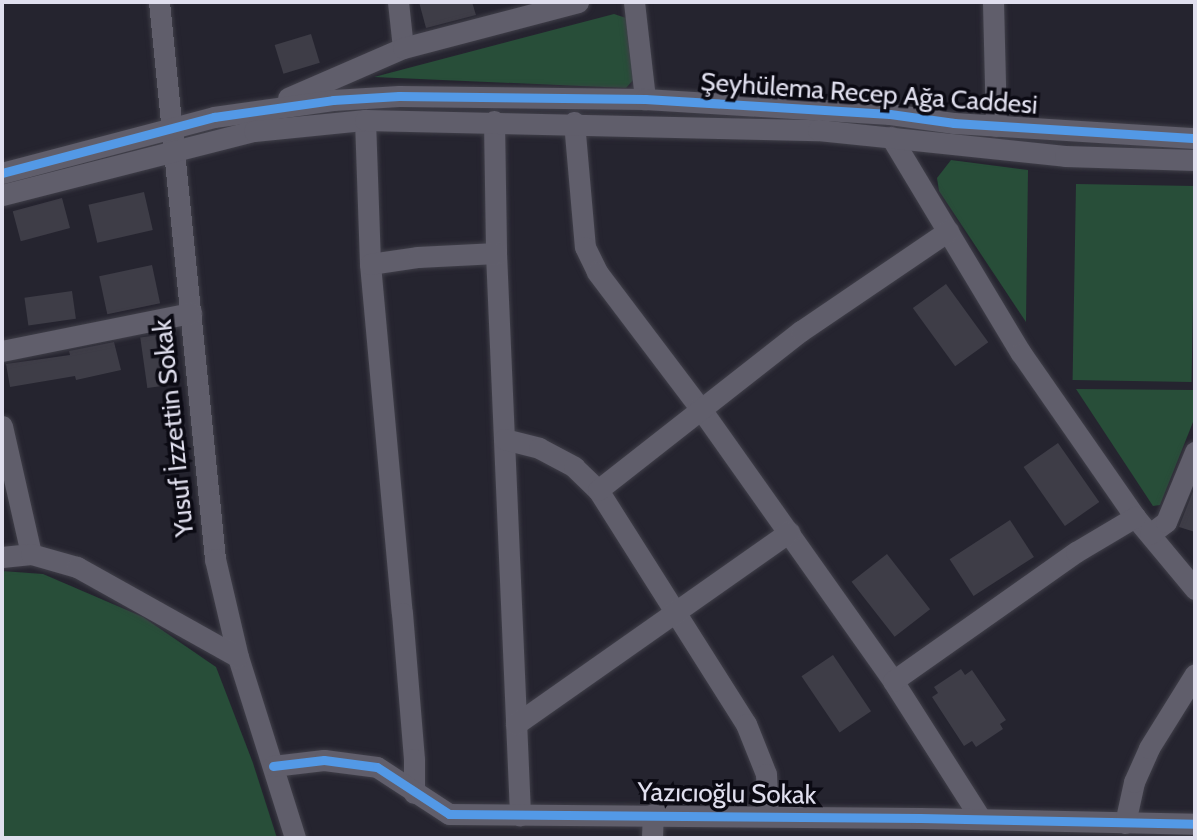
<!DOCTYPE html>
<meta charset="utf-8">
<style>
body{margin:0}
#map{position:relative;width:1197px;height:840px;overflow:hidden;background:#25242f;font-family:Cabin,sans-serif}
div>[style]{position:absolute}
.green>*{inset:0;background:#284e39;transform-origin:0 0}
.building>*{inset:0;background:#3e3d47;transform-origin:0 0}
.roads{filter:drop-shadow(0 0 2px #403f49) drop-shadow(0 0 2px #403f49)}
.minor>*{height:21px;margin:-10.5px;padding:0 10.5px;transform-origin:10.5px;border-radius:10.5px;background:#605e6b}
.cycleway>*{height:9px;margin:-4.5px;padding:0 4.5px;transform-origin:4.5px;border-radius:4.5px;background:#5399e6}
span{translate:-50% -50%;white-space:nowrap;text-align:center;line-height:1.15;-webkit-text-stroke:7px #0b0a13;paint-order:stroke}
.street-label{font-size:26px;color:#e0dfee}
.frame{position:absolute;inset:0;border:4px solid #e0dfee;pointer-events:none}
</style>
<div id="map">
<div class="green">
<div style="clip-path:polygon(614px 14px,626px 18px,634px 79px,626px 88px,374px 77px)"></div>
<div style="clip-path:polygon(951px 160px,1028px 170px,1026px 322px,939px 191px,937px 178px)"></div>
<div style="left:1076px;top:184px;width:119px;height:196px;rotate:1deg"></div>
<div style="clip-path:polygon(1076px 389px,1195px 390px,1195px 417px,1160px 505px,1153px 506px)"></div>
<div style="clip-path:polygon(2px 571px,43px 574px,143px 617px,216px 667px,253px 763px,277px 838px,2px 838px)"></div>
</div>
<div class="building">
<div style="clip-path:polygon(419px 2px,472px 2px,476px 15px,426px 28px)"></div>
<div style="left:311px;top:34px;width:30px;height:38px;rotate:73deg"></div>
<div style="left:144px;top:192px;width:39px;height:57px;rotate:77deg"></div>
<div style="left:62px;top:198px;width:31px;height:51px;rotate:75deg"></div>
<div style="left:152px;top:265px;width:39px;height:54px;rotate:78deg"></div>
<div style="left:946px;top:284px;width:72px;height:41px;rotate:54deg"></div>
<div style="left:72px;top:291px;width:28px;height:48px;rotate:82deg"></div>
<div style="left:166px;top:334px;width:51px;height:26px;rotate:82deg"></div>
<div style="clip-path:polygon(114px 342px,121px 370px,76px 380px,75px 376px,10px 387px,6px 364px,70px 355px,69px 351px)"></div>
<div style="left:1058px;top:443px;width:72px;height:42px;rotate:55deg"></div>
<div style="clip-path:polygon(1195px 486px,1195px 532px,1179px 527px)"></div>
<div style="left:1010px;top:520px;width:44px;height:72px;rotate:57deg"></div>
<div style="left:887px;top:554px;width:70px;height:45px;rotate:52deg"></div>
<div style="left:833px;top:655px;width:68px;height:38px;rotate:56deg"></div>
<div style="clip-path:polygon(961px 669px,965px 675px,972px 670px,1006px 720px,1000px 724px,1003px 729px,976px 747px,972px 741px,964px 746px,932px 697px,938px 693px,934px 687px)"></div>
</div>
<div class="roads">
<div class="minor">
<div style="left:159px;top:2px;width:560px;rotate:84.26deg"></div>
<div style="left:215px;top:559px;width:101px;rotate:76.8deg"></div>
<div style="left:238px;top:657px;width:190px;rotate:72.5deg"></div>
<div style="left:398px;top:2px;width:46px;rotate:83.8deg"></div>
<div style="left:634px;top:2px;width:98px;rotate:83.5deg"></div>
<div style="left:993px;top:2px;width:124px;rotate:88.6deg"></div>
<div style="left:288px;top:98px;width:125px;rotate:-23.5deg"></div>
<div style="left:403px;top:48px;width:181px;rotate:-14.7deg"></div>
<div style="left:365px;top:120px;width:144px;rotate:88deg"></div>
<div style="left:370px;top:264px;width:350px;rotate:84.8deg"></div>
<div style="left:402px;top:613px;width:146px;rotate:85.3deg"></div>
<div style="left:414px;top:759px;width:34px;rotate:90deg"></div>
<div style="left:494px;top:121px;width:132px;rotate:89.1deg"></div>
<div style="left:496px;top:253px;width:563px;rotate:87.55deg"></div>
<div style="left:574px;top:122px;width:125px;rotate:85deg"></div>
<div style="left:585px;top:247px;width:28px;rotate:64deg"></div>
<div style="left:597px;top:272px;width:171px;rotate:52.9deg"></div>
<div style="left:700px;top:408px;width:334px;rotate:54.7deg"></div>
<div style="left:893px;top:681px;width:164px;rotate:57.5deg"></div>
<div style="left:891px;top:137px;width:252px;rotate:59deg"></div>
<div style="left:1021px;top:353px;width:200px;rotate:55.2deg"></div>
<div style="left:1135px;top:517px;width:94px;rotate:50.2deg"></div>
<div style="left:2px;top:173px;width:219px;rotate:-14.8deg"></div>
<div style="left:214px;top:117px;width:120px;rotate:-8.1deg"></div>
<div style="left:333px;top:100px;width:66px;rotate:-3.5deg"></div>
<div style="left:399px;top:96px;width:246px;rotate:0.7deg"></div>
<div style="left:645px;top:99px;width:245px;rotate:3.5deg"></div>
<div style="left:890px;top:114px;width:65px;rotate:8deg"></div>
<div style="left:954px;top:123px;width:241px;rotate:3.6deg"></div>
<div style="left:2px;top:195px;width:260px;rotate:-14.3deg"></div>
<div style="left:254px;top:131px;width:112px;rotate:-5.7deg"></div>
<div style="left:365px;top:120px;width:453px;rotate:1.3deg"></div>
<div style="left:818px;top:130px;width:248px;rotate:6deg"></div>
<div style="left:1065px;top:156px;width:130px;rotate:1.8deg"></div>
<div style="left:370px;top:264px;width:49px;rotate:-8.3deg"></div>
<div style="left:418px;top:257px;width:78px;rotate:-2.9deg"></div>
<div style="left:2px;top:351px;width:193px;rotate:-11.4deg"></div>
<div style="left:2px;top:426px;width:131px;rotate:77.2deg"></div>
<div style="left:504px;top:439px;width:36px;rotate:14deg"></div>
<div style="left:539px;top:448px;width:40px;rotate:28deg"></div>
<div style="left:574px;top:467px;width:33px;rotate:44deg"></div>
<div style="left:598px;top:490px;width:277px;rotate:57.7deg"></div>
<div style="left:746px;top:724px;width:54px;rotate:68.2deg"></div>
<div style="left:766px;top:774px;width:42px;rotate:87.3deg"></div>
<div style="left:598px;top:490px;width:258px;rotate:-38.1deg"></div>
<div style="left:801px;top:331px;width:178px;rotate:-34.2deg"></div>
<div style="left:1150px;top:534px;width:20px;rotate:-37deg"></div>
<div style="left:1166px;top:522px;width:76px;rotate:-67.5deg"></div>
<div style="left:2px;top:557px;width:29px;rotate:-6deg"></div>
<div style="left:31px;top:554px;width:48px;rotate:15.8deg"></div>
<div style="left:77px;top:567px;width:184px;rotate:29.2deg"></div>
<div style="left:893px;top:681px;width:224px;rotate:-35.2deg"></div>
<div style="left:1076px;top:552px;width:69px;rotate:-30.7deg"></div>
<div style="left:516px;top:724px;width:334px;rotate:-35.1deg"></div>
<div style="left:273px;top:766px;width:51px;rotate:-6.7deg"></div>
<div style="left:324px;top:760px;width:53px;rotate:7.5deg"></div>
<div style="left:377px;top:767px;width:86px;rotate:33.1deg"></div>
<div style="left:449px;top:814px;width:471px;rotate:0.5deg"></div>
<div style="left:920px;top:818px;width:275px;rotate:1.2deg"></div>
<div style="left:1125px;top:823px;width:42px;rotate:-77.6deg"></div>
<div style="left:1134px;top:782px;width:37px;rotate:-66deg"></div>
<div style="left:1149px;top:748px;width:87px;rotate:-58.1deg"></div>
<div style="left:652px;top:838px;width:24px;rotate:-88deg"></div>
</div>
</div>
<div class="cycleway">
<div style="left:2px;top:173px;width:219px;rotate:-14.8deg"></div>
<div style="left:214px;top:117px;width:120px;rotate:-8.1deg"></div>
<div style="left:333px;top:100px;width:66px;rotate:-3.5deg"></div>
<div style="left:399px;top:96px;width:246px;rotate:0.7deg"></div>
<div style="left:645px;top:99px;width:245px;rotate:3.5deg"></div>
<div style="left:890px;top:114px;width:65px;rotate:8deg"></div>
<div style="left:954px;top:123px;width:241px;rotate:3.6deg"></div>
<div style="left:273px;top:766px;width:51px;rotate:-6.7deg"></div>
<div style="left:324px;top:760px;width:53px;rotate:7.5deg"></div>
<div style="left:377px;top:767px;width:86px;rotate:33.1deg"></div>
<div style="left:449px;top:814px;width:471px;rotate:0.5deg"></div>
<div style="left:920px;top:818px;width:275px;rotate:1.2deg"></div>
</div>
<div class="street-label">
<span style="left:869px;top:94px;rotate:4deg">Şeyhülema Recep Ağa Caddesi</span>
<span style="left:174px;top:428px;rotate:-96deg">Yusuf İzzettin Sokak</span>
<span style="left:727px;top:794px;rotate:1deg">Yazıcıoğlu Sokak</span>
</div>
<div class="frame"></div>
</div>
